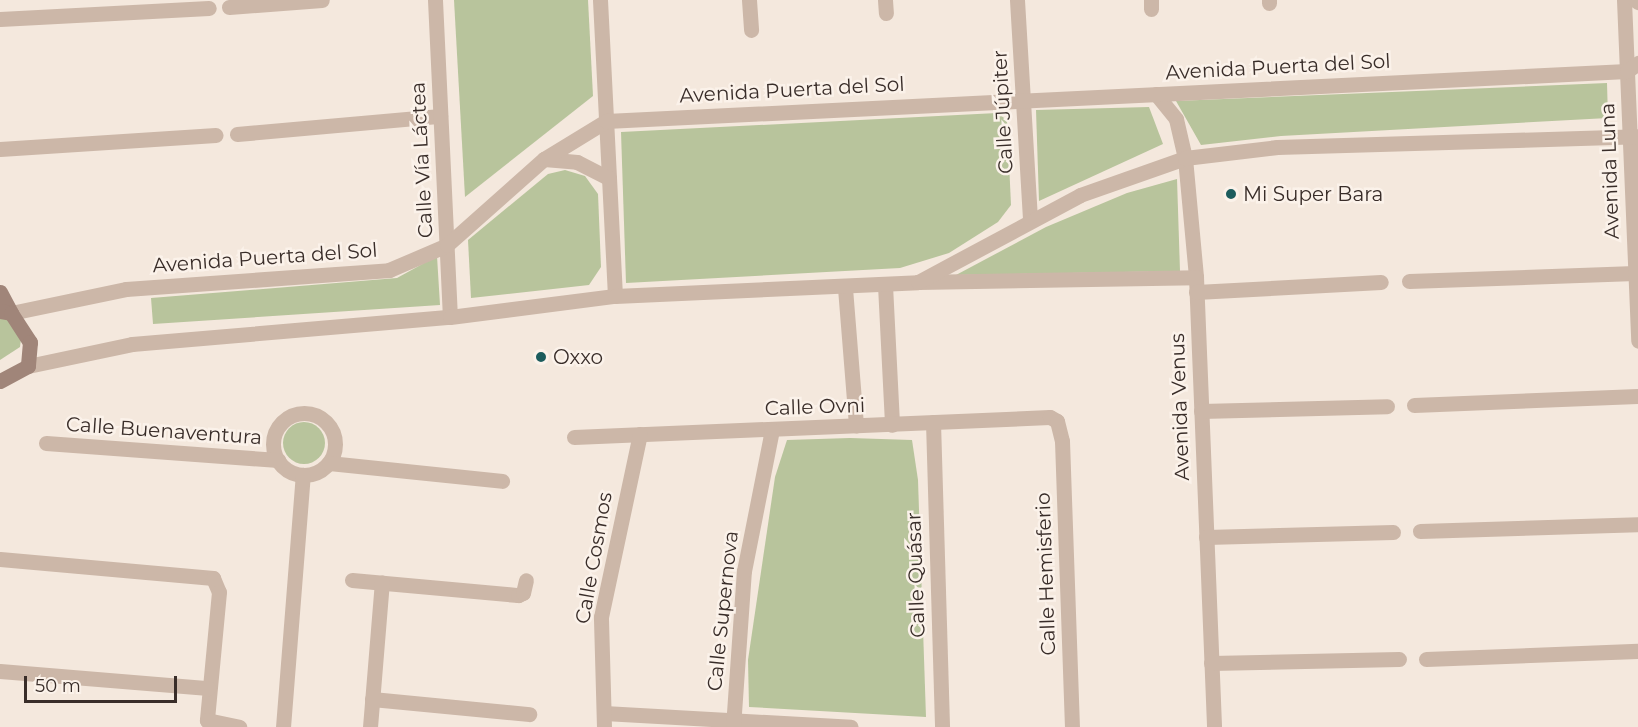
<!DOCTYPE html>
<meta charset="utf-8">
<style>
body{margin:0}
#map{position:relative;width:1638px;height:727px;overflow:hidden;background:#f4e8dd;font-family:Montserrat,sans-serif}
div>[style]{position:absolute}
.green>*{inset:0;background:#b8c49c}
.round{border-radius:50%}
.minor>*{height:15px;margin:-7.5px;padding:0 7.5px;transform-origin:7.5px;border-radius:7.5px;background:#ccb7a8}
.minor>.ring{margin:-7.5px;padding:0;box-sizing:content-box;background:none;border:15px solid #ccb7a8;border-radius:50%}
.tertiary>*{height:15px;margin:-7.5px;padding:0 7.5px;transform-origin:7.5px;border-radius:7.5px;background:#ccb7a8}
.secondary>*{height:15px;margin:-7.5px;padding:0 7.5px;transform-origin:7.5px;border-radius:7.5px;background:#a08579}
.dots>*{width:16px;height:16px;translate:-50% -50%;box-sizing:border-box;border:3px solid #fbf2ea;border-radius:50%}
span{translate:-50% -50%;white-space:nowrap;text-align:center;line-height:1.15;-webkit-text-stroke:5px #fbf2ea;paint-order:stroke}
.street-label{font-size:20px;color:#392d29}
.poi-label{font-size:20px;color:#392d29}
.left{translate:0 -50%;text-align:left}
.scale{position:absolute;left:24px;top:676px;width:153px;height:27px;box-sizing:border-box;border:3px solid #392d29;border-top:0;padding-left:8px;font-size:18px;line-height:21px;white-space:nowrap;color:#392d29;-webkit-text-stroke:4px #fbf2ea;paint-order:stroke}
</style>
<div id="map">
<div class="green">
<div style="clip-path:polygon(454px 0,588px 0,593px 96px,465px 197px)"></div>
<div style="clip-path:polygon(1607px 83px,1608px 118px,1281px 136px,1201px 145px,1176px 101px)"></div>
<div style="clip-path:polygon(1149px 107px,1163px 144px,1039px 201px,1036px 110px)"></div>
<div style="clip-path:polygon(997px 113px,1007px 120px,1011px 205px,998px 222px,949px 253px,900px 268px,626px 283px,621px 132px)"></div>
<div style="clip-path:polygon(565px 170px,585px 176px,598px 194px,601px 267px,589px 285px,471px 298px,468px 240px,548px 174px)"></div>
<div style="clip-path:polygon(1177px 179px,1180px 271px,956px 275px,1046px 227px,1127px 193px)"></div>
<div style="clip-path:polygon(437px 256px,440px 305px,153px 324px,151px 298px,397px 278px)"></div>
<div style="clip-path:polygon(0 317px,9px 318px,21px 339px,20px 347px,0 360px)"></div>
<div class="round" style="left:283px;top:422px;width:42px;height:42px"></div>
<div style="clip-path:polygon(850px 438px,912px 440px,918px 480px,926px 717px,749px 707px,748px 660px,775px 477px,787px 440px)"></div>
</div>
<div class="minor">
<div style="left:749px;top:0;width:30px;rotate:86deg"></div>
<div style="left:885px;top:0;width:13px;rotate:86deg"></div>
<div style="left:1151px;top:0;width:9px;rotate:90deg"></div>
<div style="left:1269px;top:0;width:3px;rotate:90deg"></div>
<div style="left:229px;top:7px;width:93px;rotate:-4.3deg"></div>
<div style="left:0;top:19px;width:209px;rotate:-3deg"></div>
<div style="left:1156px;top:94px;width:32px;rotate:51deg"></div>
<div style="left:1176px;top:119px;width:40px;rotate:77deg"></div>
<div style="left:1185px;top:158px;width:120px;rotate:84.7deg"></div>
<div style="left:1196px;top:277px;width:450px;rotate:87.7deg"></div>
<div style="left:237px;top:134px;width:204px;rotate:-5.1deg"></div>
<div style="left:0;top:149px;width:216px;rotate:-3.7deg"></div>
<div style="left:1409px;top:281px;width:226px;rotate:-2deg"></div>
<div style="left:918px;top:282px;width:278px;rotate:-1deg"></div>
<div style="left:885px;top:285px;width:140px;rotate:87.1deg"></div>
<div style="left:845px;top:288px;width:138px;rotate:85.4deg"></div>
<div style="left:1196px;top:292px;width:185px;rotate:-3.1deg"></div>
<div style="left:1414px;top:405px;width:224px;rotate:-2.3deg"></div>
<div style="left:1201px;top:411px;width:186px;rotate:-1.5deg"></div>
<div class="ring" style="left:273px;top:413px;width:47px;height:47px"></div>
<div style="left:933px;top:422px;width:305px;rotate:88.3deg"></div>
<div style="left:574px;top:437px;width:476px;rotate:-2.4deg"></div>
<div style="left:1050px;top:417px;width:8px;rotate:30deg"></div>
<div style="left:1057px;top:421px;width:21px;rotate:76deg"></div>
<div style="left:1062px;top:441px;width:286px;rotate:88deg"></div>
<div style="left:46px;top:443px;width:233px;rotate:4.2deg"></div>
<div style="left:329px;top:463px;width:174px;rotate:5.9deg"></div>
<div style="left:1420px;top:531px;width:218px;rotate:-1.8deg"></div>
<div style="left:1206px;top:537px;width:187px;rotate:-1.5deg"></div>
<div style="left:0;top:559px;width:214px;rotate:5.1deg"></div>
<div style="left:213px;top:578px;width:15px;rotate:67deg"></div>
<div style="left:219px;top:592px;width:129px;rotate:95.4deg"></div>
<div style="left:207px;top:720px;width:33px;rotate:12deg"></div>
<div style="left:352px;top:580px;width:167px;rotate:5.2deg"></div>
<div style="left:518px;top:595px;width:5px;rotate:-22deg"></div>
<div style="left:523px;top:593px;width:13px;rotate:-77deg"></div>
<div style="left:1426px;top:659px;width:212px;rotate:-2.2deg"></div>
<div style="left:1211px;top:663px;width:188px;rotate:-1.2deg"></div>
<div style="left:0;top:671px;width:209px;rotate:4.7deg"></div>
<div style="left:372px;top:699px;width:158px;rotate:5.5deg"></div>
<div style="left:604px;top:713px;width:247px;rotate:3.2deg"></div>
<div style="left:283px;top:727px;width:253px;rotate:-85.5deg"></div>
<div style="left:370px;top:727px;width:145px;rotate:-85.3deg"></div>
<div style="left:604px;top:727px;width:110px;rotate:-91.6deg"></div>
<div style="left:601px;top:617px;width:187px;rotate:-78deg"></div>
<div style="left:733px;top:727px;width:156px;rotate:-86deg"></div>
<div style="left:744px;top:571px;width:144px;rotate:-78.8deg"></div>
</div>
<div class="tertiary">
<div style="left:435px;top:0;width:317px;rotate:87.3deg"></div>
<div style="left:600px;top:0;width:296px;rotate:87.1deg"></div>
<div style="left:1017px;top:0;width:221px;rotate:86.6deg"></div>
<div style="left:1624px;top:0;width:341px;rotate:87.6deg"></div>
<div style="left:1635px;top:0;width:4px;rotate:34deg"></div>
<div style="left:544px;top:159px;width:33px;rotate:5deg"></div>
<div style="left:577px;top:162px;width:36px;rotate:27deg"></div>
<div style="left:11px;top:313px;width:117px;rotate:-11.8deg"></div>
<div style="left:126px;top:289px;width:264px;rotate:-4.1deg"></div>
<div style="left:389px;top:270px;width:63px;rotate:-23.3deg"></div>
<div style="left:447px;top:245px;width:130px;rotate:-41.6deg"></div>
<div style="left:544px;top:159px;width:73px;rotate:-31.5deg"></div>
<div style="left:606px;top:121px;width:1022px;rotate:-2.8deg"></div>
<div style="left:1627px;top:71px;width:14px;rotate:-36deg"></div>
<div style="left:28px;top:366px;width:106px;rotate:-11.9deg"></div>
<div style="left:132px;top:344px;width:319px;rotate:-4.9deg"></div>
<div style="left:450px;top:317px;width:166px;rotate:-7.3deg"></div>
<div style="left:615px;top:296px;width:303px;rotate:-2.6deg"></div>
<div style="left:918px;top:282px;width:184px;rotate:-28.2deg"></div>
<div style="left:1080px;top:195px;width:111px;rotate:-19.4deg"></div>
<div style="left:1185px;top:158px;width:93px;rotate:-6.8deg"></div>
<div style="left:1277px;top:147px;width:361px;rotate:-1.7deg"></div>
</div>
<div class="secondary">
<div style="left:0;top:292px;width:24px;rotate:62deg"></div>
<div style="left:0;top:311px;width:11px;rotate:10deg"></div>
<div style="left:11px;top:313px;width:35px;rotate:57deg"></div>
<div style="left:30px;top:342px;width:24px;rotate:95deg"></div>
<div style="left:28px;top:366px;width:32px;rotate:152deg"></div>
</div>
<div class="dots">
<div style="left:1231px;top:194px;background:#1c5c5d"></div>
<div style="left:541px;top:357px;background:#1c5c5d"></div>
</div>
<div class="street-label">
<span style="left:1278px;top:67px;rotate:-3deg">Avenida Puerta del Sol</span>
<span style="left:792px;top:90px;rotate:-3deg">Avenida Puerta del Sol</span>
<span style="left:1003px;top:112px;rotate:-93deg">Calle Júpiter</span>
<span style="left:422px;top:160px;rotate:-93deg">Calle Vía Láctea</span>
<span style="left:1610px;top:171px;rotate:-92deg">Avenida Luna</span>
<span style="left:265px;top:258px;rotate:-4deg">Avenida Puerta del Sol</span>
<span style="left:815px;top:407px;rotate:-2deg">Calle Ovni</span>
<span style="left:1180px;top:407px;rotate:-92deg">Avenida Venus</span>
<span style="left:164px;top:431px;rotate:4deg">Calle Buenaventura</span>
<span style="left:594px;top:558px;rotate:-80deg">Calle Cosmos</span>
<span style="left:1046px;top:574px;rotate:-92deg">Calle Hemisferio</span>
<span style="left:916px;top:575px;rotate:-92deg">Calle Quásar</span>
<span style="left:723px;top:611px;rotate:-84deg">Calle Supernova</span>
</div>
<div class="poi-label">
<span class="left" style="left:1243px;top:194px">Mi Super Bara</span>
<span class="left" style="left:553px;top:357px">Oxxo</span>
</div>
<div class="scale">50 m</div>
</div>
